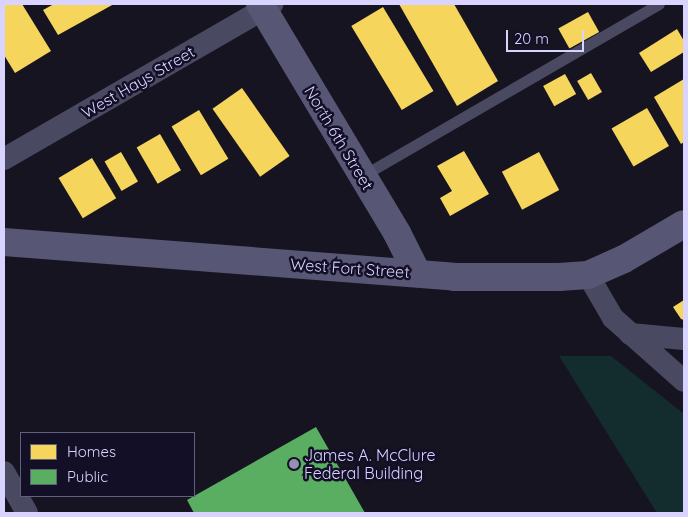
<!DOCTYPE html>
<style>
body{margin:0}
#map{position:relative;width:688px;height:517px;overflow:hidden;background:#161421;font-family:Quicksand,sans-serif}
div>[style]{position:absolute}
.green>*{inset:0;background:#132c2d}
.homes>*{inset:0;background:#f6d55c;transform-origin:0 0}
.public>*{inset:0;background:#5aae61}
.lane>*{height:11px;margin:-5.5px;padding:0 5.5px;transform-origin:5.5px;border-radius:5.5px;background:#4a4962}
.street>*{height:22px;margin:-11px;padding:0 11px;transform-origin:11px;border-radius:11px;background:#4a4962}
.secondary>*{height:28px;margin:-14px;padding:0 14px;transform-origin:14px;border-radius:14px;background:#575674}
.dots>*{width:14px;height:14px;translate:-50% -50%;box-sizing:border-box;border:2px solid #130f26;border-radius:50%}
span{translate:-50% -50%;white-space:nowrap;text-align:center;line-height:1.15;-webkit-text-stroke:5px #130f26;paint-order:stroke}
.street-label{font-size:16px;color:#d9d4ff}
.poi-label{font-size:16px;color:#d9d4ff}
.left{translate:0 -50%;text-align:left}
.frame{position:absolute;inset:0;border:5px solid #d9d4ff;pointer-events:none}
.legend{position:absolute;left:20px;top:432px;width:175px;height:65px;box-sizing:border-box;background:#130f26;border:1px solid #625e7d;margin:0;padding:6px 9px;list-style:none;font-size:15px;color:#d9d4ff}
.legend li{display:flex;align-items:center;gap:10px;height:25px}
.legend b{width:25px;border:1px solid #625e7d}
.scale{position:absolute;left:506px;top:30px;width:78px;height:22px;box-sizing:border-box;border:2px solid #d9d4ff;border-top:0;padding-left:6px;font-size:15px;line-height:18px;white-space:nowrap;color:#d9d4ff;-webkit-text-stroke:4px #130f26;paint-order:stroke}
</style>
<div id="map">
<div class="green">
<div style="clip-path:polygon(559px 356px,611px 356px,684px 414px,684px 513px,657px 513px)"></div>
</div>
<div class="homes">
<div style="clip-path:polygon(4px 4px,22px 4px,51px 51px,15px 73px,4px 55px)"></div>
<div style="clip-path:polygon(54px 4px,114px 4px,58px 35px,43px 10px)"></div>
<div style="clip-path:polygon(399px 4px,454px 4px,498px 81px,457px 106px)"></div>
<div style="left:383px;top:7px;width:98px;height:37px;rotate:59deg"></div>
<div style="left:588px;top:12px;width:23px;height:34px;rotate:61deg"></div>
<div style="clip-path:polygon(677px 29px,684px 41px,684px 52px,651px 72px,639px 53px)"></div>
<div style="left:591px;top:73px;width:22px;height:16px;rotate:60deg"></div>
<div style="left:565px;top:74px;width:23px;height:25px;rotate:61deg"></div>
<div style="clip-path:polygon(684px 79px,684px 142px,681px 144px,654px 97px)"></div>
<div style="left:242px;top:88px;width:83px;height:36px;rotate:55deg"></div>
<div style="left:647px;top:108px;width:44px;height:41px;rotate:60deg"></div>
<div style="left:199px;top:110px;width:57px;height:32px;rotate:59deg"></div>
<div style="left:160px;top:134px;width:42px;height:27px;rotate:60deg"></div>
<div style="clip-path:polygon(464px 151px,489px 194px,450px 216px,440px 198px,452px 191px,437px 166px)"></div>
<div style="left:121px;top:152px;width:34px;height:19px;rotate:60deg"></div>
<div style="left:539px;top:152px;width:43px;height:42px;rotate:62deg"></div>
<div style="left:92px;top:158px;width:47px;height:39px;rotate:59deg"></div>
<div style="clip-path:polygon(684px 300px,684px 320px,681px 319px,673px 307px)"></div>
</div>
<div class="public">
<div style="clip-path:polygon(316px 427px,365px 513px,194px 513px,187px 500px)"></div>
</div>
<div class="lane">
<div style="left:362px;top:176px;width:343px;rotate:-30.1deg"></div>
</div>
<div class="street">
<div style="left:4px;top:159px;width:310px;rotate:-30deg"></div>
<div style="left:588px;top:275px;width:50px;rotate:59.8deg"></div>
<div style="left:613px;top:318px;width:95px;rotate:41.6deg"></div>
<div style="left:630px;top:334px;width:54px;rotate:5.3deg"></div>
<div style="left:4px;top:472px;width:47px;rotate:60.7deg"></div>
</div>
<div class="secondary">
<div style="left:260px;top:4px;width:267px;rotate:59.1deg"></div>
<div style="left:397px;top:233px;width:45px;rotate:63.4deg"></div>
<div style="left:4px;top:242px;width:451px;rotate:4.4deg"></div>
<div style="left:454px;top:277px;width:105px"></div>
<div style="left:559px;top:277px;width:29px;rotate:-4deg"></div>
<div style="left:588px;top:275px;width:39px;rotate:-24deg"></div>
<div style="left:624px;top:259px;width:69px;rotate:-30.3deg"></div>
</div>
<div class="dots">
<div style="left:294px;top:464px;background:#9591b1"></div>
</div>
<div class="street-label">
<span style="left:138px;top:82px;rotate:-30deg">West Hays Street</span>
<span style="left:339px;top:138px;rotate:59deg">North 6th Street</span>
<span style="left:350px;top:268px;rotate:4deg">West Fort Street</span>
</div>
<div class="poi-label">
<span class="left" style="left:304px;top:464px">James A. McClure<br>Federal Building</span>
</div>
<div class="frame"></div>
<ul class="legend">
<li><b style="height:14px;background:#f6d55c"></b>Homes</li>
<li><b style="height:14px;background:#5aae61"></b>Public</li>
</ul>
<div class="scale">20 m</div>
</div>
